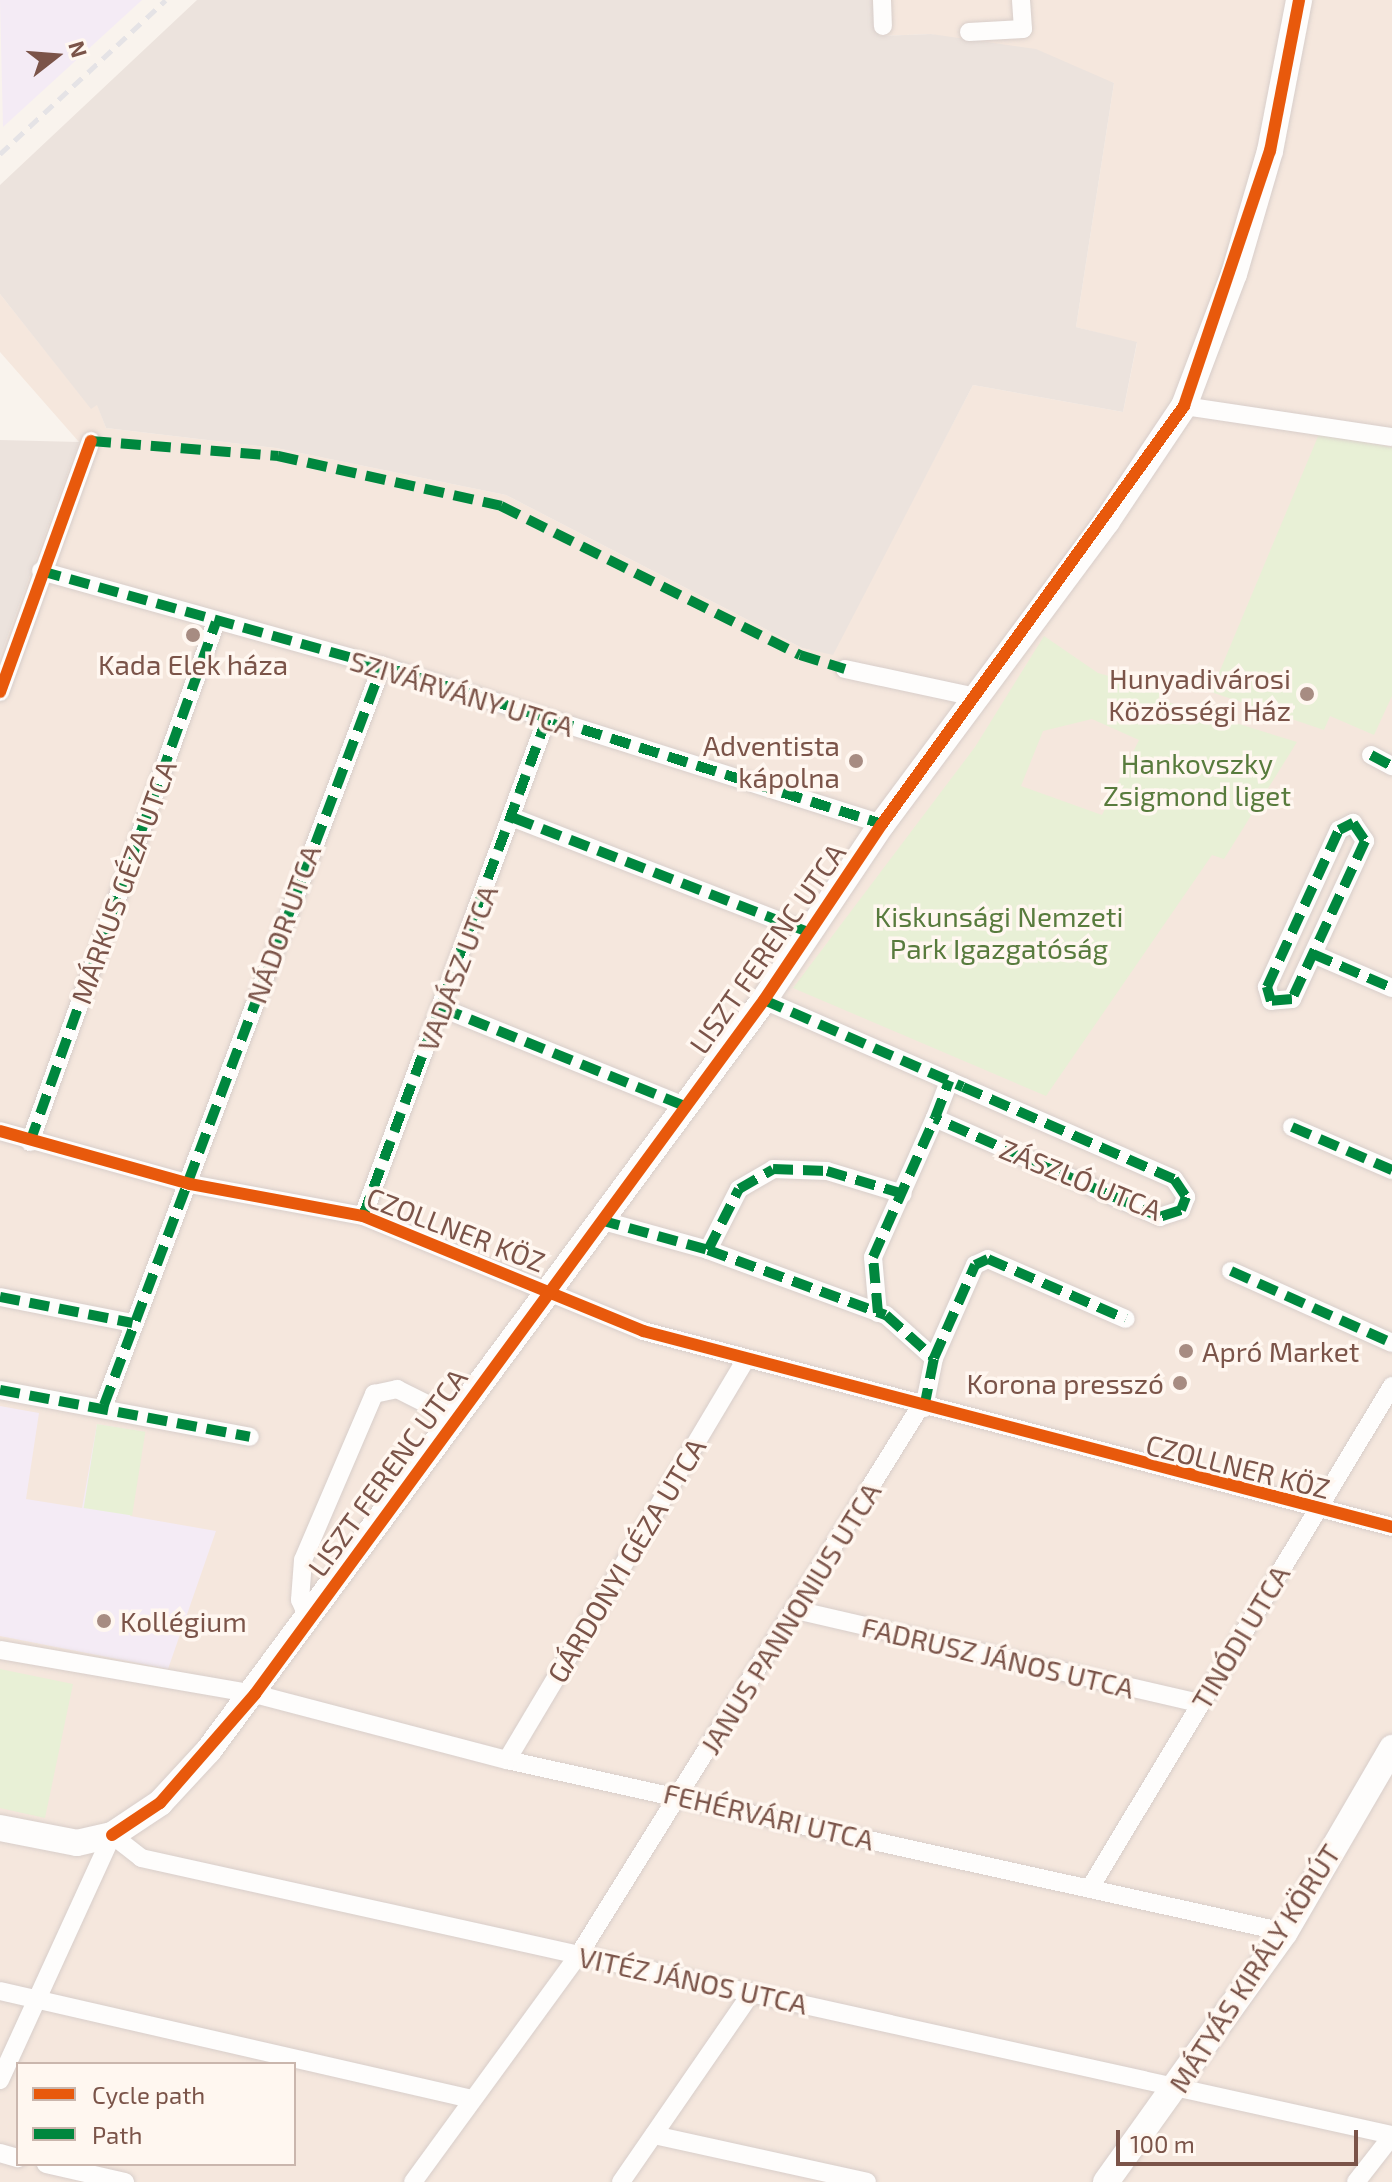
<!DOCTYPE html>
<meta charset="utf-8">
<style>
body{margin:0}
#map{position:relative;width:1392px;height:2182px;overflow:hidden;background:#f9f3ed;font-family:"Exo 2",sans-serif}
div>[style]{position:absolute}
.residential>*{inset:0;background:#f5e7dd}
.industrial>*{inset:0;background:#ece3dd}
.education>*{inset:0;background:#f4ebf5}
.green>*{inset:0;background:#e8f0d6;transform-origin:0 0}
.roads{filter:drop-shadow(0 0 2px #d8ceca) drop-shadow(0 0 2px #d8ceca)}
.street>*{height:18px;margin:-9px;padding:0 9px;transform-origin:9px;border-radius:9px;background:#fefdfc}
.secondary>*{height:26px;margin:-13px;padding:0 13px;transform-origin:13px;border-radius:13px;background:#fefdfc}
.rail>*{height:5px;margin-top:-2.5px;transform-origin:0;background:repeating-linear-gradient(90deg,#e5e3e6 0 12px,transparent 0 20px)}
.quiet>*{height:10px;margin-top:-5px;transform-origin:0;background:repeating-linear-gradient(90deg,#00873e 0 20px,transparent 0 30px)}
.cycleway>*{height:12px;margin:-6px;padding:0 6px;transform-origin:6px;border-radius:6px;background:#e8590c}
.dots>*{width:22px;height:22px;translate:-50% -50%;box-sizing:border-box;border:4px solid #fff7f0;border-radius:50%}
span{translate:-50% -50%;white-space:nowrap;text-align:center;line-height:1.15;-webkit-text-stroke:7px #fff7f0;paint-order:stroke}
.poi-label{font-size:28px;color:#7b5449}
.right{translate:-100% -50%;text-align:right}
.left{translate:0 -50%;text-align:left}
.street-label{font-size:28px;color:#7b5449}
.park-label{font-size:28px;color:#587b3d}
.legend{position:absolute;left:16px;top:2062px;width:280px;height:104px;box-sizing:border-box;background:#fff7f0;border:2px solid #cab6ad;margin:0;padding:10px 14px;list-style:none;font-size:24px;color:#7b5449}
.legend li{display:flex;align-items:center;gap:16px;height:40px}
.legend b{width:40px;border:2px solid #cab6ad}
.north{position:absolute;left:16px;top:16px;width:80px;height:80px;-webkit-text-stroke:6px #fff7f0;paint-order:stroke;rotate:73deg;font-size:22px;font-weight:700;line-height:32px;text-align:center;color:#7b5449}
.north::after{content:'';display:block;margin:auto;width:28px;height:36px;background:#7b5449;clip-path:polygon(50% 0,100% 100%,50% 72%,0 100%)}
.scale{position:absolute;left:1116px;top:2130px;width:242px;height:36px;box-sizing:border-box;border:4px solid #7b5449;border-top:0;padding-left:10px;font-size:24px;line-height:28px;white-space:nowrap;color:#7b5449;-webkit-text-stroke:6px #fff7f0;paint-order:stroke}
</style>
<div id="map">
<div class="residential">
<div style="clip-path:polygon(evenodd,877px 0,1392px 0,1392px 2182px,0 2182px,0 657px,79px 442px,0 352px,0 294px,91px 408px,97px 404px,106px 428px,276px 448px,506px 495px,802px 648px,832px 654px,973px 385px,1123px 412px,1137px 343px,1076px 327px,1114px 83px,931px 34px,879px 36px,877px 0,18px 2064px,294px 2064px,294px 2164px,18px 2164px,18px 2064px)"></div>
</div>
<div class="industrial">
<div style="clip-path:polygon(197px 0,877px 0,879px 36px,931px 34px,1036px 49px,1114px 83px,1076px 327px,1137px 342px,1123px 412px,973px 385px,833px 655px,802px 648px,506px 495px,276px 448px,106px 428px,97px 405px,91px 409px,0 294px,0 185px)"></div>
<div style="clip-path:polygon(0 440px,79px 442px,0 657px)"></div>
</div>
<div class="education">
<div style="clip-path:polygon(0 0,142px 0,3px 127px)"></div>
<div style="clip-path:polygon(0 1406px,39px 1413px,26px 1499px,82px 1508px,97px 1424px,145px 1432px,130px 1516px,216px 1531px,168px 1669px,0 1636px)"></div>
</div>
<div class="green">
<div style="clip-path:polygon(1319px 434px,1392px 447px,1392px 696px,1374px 735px,1330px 716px,1324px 730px,1211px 692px)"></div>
<div style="clip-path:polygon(evenodd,1044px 636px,1098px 673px,1162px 691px,1158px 699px,1297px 742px,1224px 859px,1212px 855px,1046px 1096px,793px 988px,975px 747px,1044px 636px,1092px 719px,1139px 740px,1102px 815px,1021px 786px,1043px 731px,1092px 719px)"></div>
<div style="left:97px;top:1424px;width:49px;height:85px;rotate:9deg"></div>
<div style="clip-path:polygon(0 1669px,73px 1684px,45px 1818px,0 1808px)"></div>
</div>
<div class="roads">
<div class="street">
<div style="left:882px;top:0;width:26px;rotate:88deg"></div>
<div style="left:969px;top:32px;width:54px;rotate:-3.2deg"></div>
<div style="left:1023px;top:29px;width:29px;rotate:-94deg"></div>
<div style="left:1184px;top:406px;width:210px;rotate:8.5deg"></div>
<div style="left:41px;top:571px;width:354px;rotate:15.6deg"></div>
<div style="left:382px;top:666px;width:524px;rotate:17.54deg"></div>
<div style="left:845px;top:669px;width:134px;rotate:12.1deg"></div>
<div style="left:0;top:692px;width:267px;rotate:-70.1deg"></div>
<div style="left:1371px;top:755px;width:24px;rotate:28deg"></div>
<div style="left:514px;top:818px;width:315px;rotate:21.2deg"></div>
<div style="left:1353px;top:823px;width:22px;rotate:56deg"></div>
<div style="left:1365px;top:841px;width:174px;rotate:114.8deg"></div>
<div style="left:1292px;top:999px;width:21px;rotate:175deg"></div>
<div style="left:1271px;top:1001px;width:15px;rotate:-106deg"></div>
<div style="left:1267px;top:987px;width:173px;rotate:-65.4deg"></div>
<div style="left:1339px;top:830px;width:16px;rotate:-27deg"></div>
<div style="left:1313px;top:954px;width:86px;rotate:23.3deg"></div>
<div style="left:764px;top:1000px;width:217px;rotate:23.6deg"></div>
<div style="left:963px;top:1087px;width:230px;rotate:23.6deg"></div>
<div style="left:1174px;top:1179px;width:22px;rotate:56deg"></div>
<div style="left:1186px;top:1197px;width:14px;rotate:111deg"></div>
<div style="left:1181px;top:1210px;width:22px;rotate:162deg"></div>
<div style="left:1160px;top:1217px;width:246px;rotate:-156.3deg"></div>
<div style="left:935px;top:1118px;width:40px;rotate:-69deg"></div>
<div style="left:442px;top:1008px;width:262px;rotate:22deg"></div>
<div style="left:1292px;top:1127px;width:109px;rotate:23.3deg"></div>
<div style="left:0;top:1131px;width:197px;rotate:15.6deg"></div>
<div style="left:190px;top:1184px;width:176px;rotate:10.5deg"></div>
<div style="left:363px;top:1216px;width:303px;rotate:22.3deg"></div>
<div style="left:643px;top:1331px;width:774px;rotate:14.66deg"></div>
<div style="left:30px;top:1142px;width:552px;rotate:-70.32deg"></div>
<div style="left:363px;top:1216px;width:531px;rotate:-69.72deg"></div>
<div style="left:600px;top:1220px;width:112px;rotate:15.5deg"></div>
<div style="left:708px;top:1250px;width:189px;rotate:20.1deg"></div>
<div style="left:886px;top:1315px;width:64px;rotate:41.9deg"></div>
<div style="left:708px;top:1250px;width:68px;rotate:-63.1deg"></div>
<div style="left:739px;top:1189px;width:39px;rotate:-30deg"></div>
<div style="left:773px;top:1169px;width:54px;rotate:2.1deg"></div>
<div style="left:827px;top:1171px;width:79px;rotate:16.8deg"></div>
<div style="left:1231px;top:1271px;width:176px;rotate:24.1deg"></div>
<div style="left:0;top:1297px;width:135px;rotate:11.1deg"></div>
<div style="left:878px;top:1313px;width:56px;rotate:-95.1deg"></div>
<div style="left:873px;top:1257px;width:152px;rotate:-66deg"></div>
<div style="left:0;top:1390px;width:254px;rotate:10.6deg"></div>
<div style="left:104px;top:1405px;width:790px;rotate:-69.38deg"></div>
<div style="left:924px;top:1408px;width:51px;rotate:-78.7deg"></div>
<div style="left:934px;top:1358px;width:102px;rotate:-66.2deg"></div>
<div style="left:975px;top:1265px;width:14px;rotate:-25deg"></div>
<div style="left:988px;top:1259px;width:150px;rotate:23.5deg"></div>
<div style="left:796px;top:1610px;width:415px;rotate:13deg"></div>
<div style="left:309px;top:1620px;width:22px;rotate:-114deg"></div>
<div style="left:300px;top:1600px;width:40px;rotate:-85.7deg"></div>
<div style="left:303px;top:1560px;width:181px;rotate:-66.8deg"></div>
<div style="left:374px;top:1394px;width:24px;rotate:-12deg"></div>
<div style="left:397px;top:1389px;width:65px;rotate:26.6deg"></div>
<div style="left:0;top:1650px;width:259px;rotate:9.8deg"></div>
<div style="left:255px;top:1694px;width:260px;rotate:14.7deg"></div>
<div style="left:507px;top:1760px;width:797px;rotate:12.47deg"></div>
<div style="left:507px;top:1760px;width:465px;rotate:-59.2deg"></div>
<div style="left:1090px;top:1888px;width:586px;rotate:-58.97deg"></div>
<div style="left:0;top:1991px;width:482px;rotate:12.9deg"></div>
<div style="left:0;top:2080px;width:269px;rotate:-65.4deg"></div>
<div style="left:112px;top:1835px;width:37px;rotate:38deg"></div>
<div style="left:141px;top:1858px;width:1281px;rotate:12.49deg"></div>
<div style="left:654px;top:2135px;width:218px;rotate:12.4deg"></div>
<div style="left:0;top:2153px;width:19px;rotate:16deg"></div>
<div style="left:46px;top:2164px;width:81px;rotate:12.8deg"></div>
<div style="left:413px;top:2182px;width:280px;rotate:-53.9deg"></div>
<div style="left:578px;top:1956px;width:647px;rotate:-58.08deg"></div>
<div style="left:621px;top:2182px;width:231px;rotate:-55.4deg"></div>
<div style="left:1356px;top:2182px;width:58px;rotate:-52deg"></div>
</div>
<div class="secondary">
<div style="left:0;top:1828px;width:78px;rotate:11deg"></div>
<div style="left:77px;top:1843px;width:36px;rotate:-13deg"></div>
<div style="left:112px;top:1835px;width:58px;rotate:-33.7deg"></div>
<div style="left:160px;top:1803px;width:72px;rotate:-47.2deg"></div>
<div style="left:209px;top:1750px;width:933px;rotate:-53.5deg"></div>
<div style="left:764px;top:1000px;width:212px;rotate:-56.2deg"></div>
<div style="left:882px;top:824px;width:377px;rotate:-53.4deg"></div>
<div style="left:1107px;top:521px;width:138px;rotate:-56.2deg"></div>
<div style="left:1184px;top:406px;width:141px;rotate:-69.3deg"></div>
<div style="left:1234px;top:274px;width:128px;rotate:-73.7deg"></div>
<div style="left:1270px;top:151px;width:154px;rotate:-79.1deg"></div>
<div style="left:1106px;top:2182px;width:307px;rotate:-54.4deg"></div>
<div style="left:1285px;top:1932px;width:213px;rotate:-59.8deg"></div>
</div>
</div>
<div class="rail">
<div style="left:0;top:154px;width:226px;rotate:-42.9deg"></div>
</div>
<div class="quiet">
<div style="left:91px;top:441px;width:188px;rotate:4.6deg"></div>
<div style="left:278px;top:456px;width:229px;rotate:12.6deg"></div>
<div style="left:501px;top:506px;width:334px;rotate:26.5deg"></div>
<div style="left:800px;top:655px;width:47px;rotate:17.3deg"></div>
<div style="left:41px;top:571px;width:354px;rotate:15.6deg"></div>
<div style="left:382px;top:666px;width:524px;rotate:17.54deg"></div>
<div style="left:1371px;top:755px;width:24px;rotate:28deg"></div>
<div style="left:514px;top:818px;width:315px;rotate:21.2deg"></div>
<div style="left:1353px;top:823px;width:22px;rotate:56deg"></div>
<div style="left:1365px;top:841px;width:174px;rotate:114.8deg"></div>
<div style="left:1292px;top:999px;width:21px;rotate:175deg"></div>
<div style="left:1271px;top:1001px;width:15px;rotate:-106deg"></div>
<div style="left:1267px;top:987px;width:173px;rotate:-65.4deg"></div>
<div style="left:1339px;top:830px;width:16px;rotate:-27deg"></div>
<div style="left:1313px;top:954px;width:86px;rotate:23.3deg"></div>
<div style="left:764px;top:1000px;width:217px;rotate:23.6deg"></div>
<div style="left:963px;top:1087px;width:230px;rotate:23.6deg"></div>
<div style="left:1174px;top:1179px;width:22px;rotate:56deg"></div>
<div style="left:1186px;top:1197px;width:14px;rotate:111deg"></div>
<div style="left:1181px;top:1210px;width:22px;rotate:162deg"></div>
<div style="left:1160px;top:1217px;width:246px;rotate:-156.3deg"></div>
<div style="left:935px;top:1118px;width:40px;rotate:-69deg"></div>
<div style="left:442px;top:1008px;width:262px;rotate:22deg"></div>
<div style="left:1292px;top:1127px;width:109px;rotate:23.3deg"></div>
<div style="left:30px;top:1142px;width:552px;rotate:-70.32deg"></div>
<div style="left:363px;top:1216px;width:531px;rotate:-69.72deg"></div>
<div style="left:600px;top:1220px;width:112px;rotate:15.5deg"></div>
<div style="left:708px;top:1250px;width:189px;rotate:20.1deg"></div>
<div style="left:886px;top:1315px;width:64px;rotate:41.9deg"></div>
<div style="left:708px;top:1250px;width:68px;rotate:-63.1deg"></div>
<div style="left:739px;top:1189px;width:39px;rotate:-30deg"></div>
<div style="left:773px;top:1169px;width:54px;rotate:2.1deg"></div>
<div style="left:827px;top:1171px;width:79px;rotate:16.8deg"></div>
<div style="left:1231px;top:1271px;width:176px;rotate:24.1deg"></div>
<div style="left:0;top:1297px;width:135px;rotate:11.1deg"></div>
<div style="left:878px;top:1313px;width:56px;rotate:-95.1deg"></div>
<div style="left:873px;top:1257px;width:152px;rotate:-66deg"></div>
<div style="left:0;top:1390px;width:254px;rotate:10.6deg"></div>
<div style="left:104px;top:1405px;width:790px;rotate:-69.38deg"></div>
<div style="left:924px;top:1408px;width:51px;rotate:-78.7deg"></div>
<div style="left:934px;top:1358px;width:102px;rotate:-66.2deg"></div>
<div style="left:975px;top:1265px;width:14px;rotate:-25deg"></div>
<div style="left:988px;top:1259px;width:150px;rotate:23.5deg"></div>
</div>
<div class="cycleway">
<div style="left:0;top:692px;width:267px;rotate:-70.1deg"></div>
<div style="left:0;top:1131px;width:197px;rotate:15.6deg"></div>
<div style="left:190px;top:1184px;width:176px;rotate:10.5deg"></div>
<div style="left:363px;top:1216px;width:303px;rotate:22.3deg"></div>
<div style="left:643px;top:1331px;width:774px;rotate:14.66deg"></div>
<div style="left:112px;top:1835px;width:58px;rotate:-33.7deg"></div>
<div style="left:160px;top:1803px;width:145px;rotate:-48.9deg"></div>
<div style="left:255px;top:1694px;width:861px;rotate:-53.74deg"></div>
<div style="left:764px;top:1000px;width:212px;rotate:-56.2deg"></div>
<div style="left:882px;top:824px;width:516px;rotate:-54.15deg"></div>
<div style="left:1184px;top:406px;width:269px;rotate:-71.4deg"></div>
<div style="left:1270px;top:151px;width:154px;rotate:-79.1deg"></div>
</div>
<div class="dots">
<div style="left:193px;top:635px;background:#a78c82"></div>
<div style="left:1307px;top:694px;background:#a78c82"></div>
<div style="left:856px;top:761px;background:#a78c82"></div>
<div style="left:1186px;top:1351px;background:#a78c82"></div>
<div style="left:1180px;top:1383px;background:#a78c82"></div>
<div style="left:104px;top:1621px;background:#a78c82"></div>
</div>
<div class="poi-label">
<span style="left:193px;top:664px">Kada Elek háza</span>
<span class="right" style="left:1291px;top:694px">Hunyadivárosi<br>Közösségi Ház</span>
<span class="right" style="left:840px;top:761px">Adventista<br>kápolna</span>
<span class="left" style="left:1202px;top:1351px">Apró Market</span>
<span class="right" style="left:1164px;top:1383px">Korona presszó</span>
<span class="left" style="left:120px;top:1621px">Kollégium</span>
</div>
<div class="street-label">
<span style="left:462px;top:693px;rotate:17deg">SZIVÁRVÁNY UTCA</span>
<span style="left:123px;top:882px;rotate:-70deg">MÁRKUS GÉZA UTCA</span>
<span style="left:283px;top:924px;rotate:-70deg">NÁDOR UTCA</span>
<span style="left:767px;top:948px;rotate:-55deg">LISZT FERENC UTCA</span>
<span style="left:457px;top:968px;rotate:-69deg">VADÁSZ UTCA</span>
<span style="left:1081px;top:1179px;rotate:22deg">ZÁSZLÓ UTCA</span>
<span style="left:456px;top:1229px;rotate:21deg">CZOLLNER KÖZ</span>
<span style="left:1238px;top:1466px;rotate:14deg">CZOLLNER KÖZ</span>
<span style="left:387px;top:1472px;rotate:-54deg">LISZT FERENC UTCA</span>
<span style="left:626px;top:1560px;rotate:-59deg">GÁRDONYI GÉZA UTCA</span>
<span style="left:790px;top:1618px;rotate:-58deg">JANUS PANNONIUS UTCA</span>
<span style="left:1240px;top:1637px;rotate:-59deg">TINÓDI UTCA</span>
<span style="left:998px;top:1657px;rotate:13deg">FADRUSZ JÁNOS UTCA</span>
<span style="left:769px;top:1816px;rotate:13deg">FEHÉRVÁRI UTCA</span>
<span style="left:1254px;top:1968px;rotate:-57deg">MÁTYÁS KIRÁLY KÖRÚT</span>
<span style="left:693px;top:1980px;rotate:12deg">VITÉZ JÁNOS UTCA</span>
</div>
<div class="park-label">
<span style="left:1197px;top:779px">Hankovszky<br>Zsigmond liget</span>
<span style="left:999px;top:932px">Kiskunsági Nemzeti<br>Park Igazgatóság</span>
</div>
<ul class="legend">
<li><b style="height:10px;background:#e8590c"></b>Cycle path</li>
<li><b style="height:10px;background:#00873e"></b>Path</li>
</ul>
<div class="north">N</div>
<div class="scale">100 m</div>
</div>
